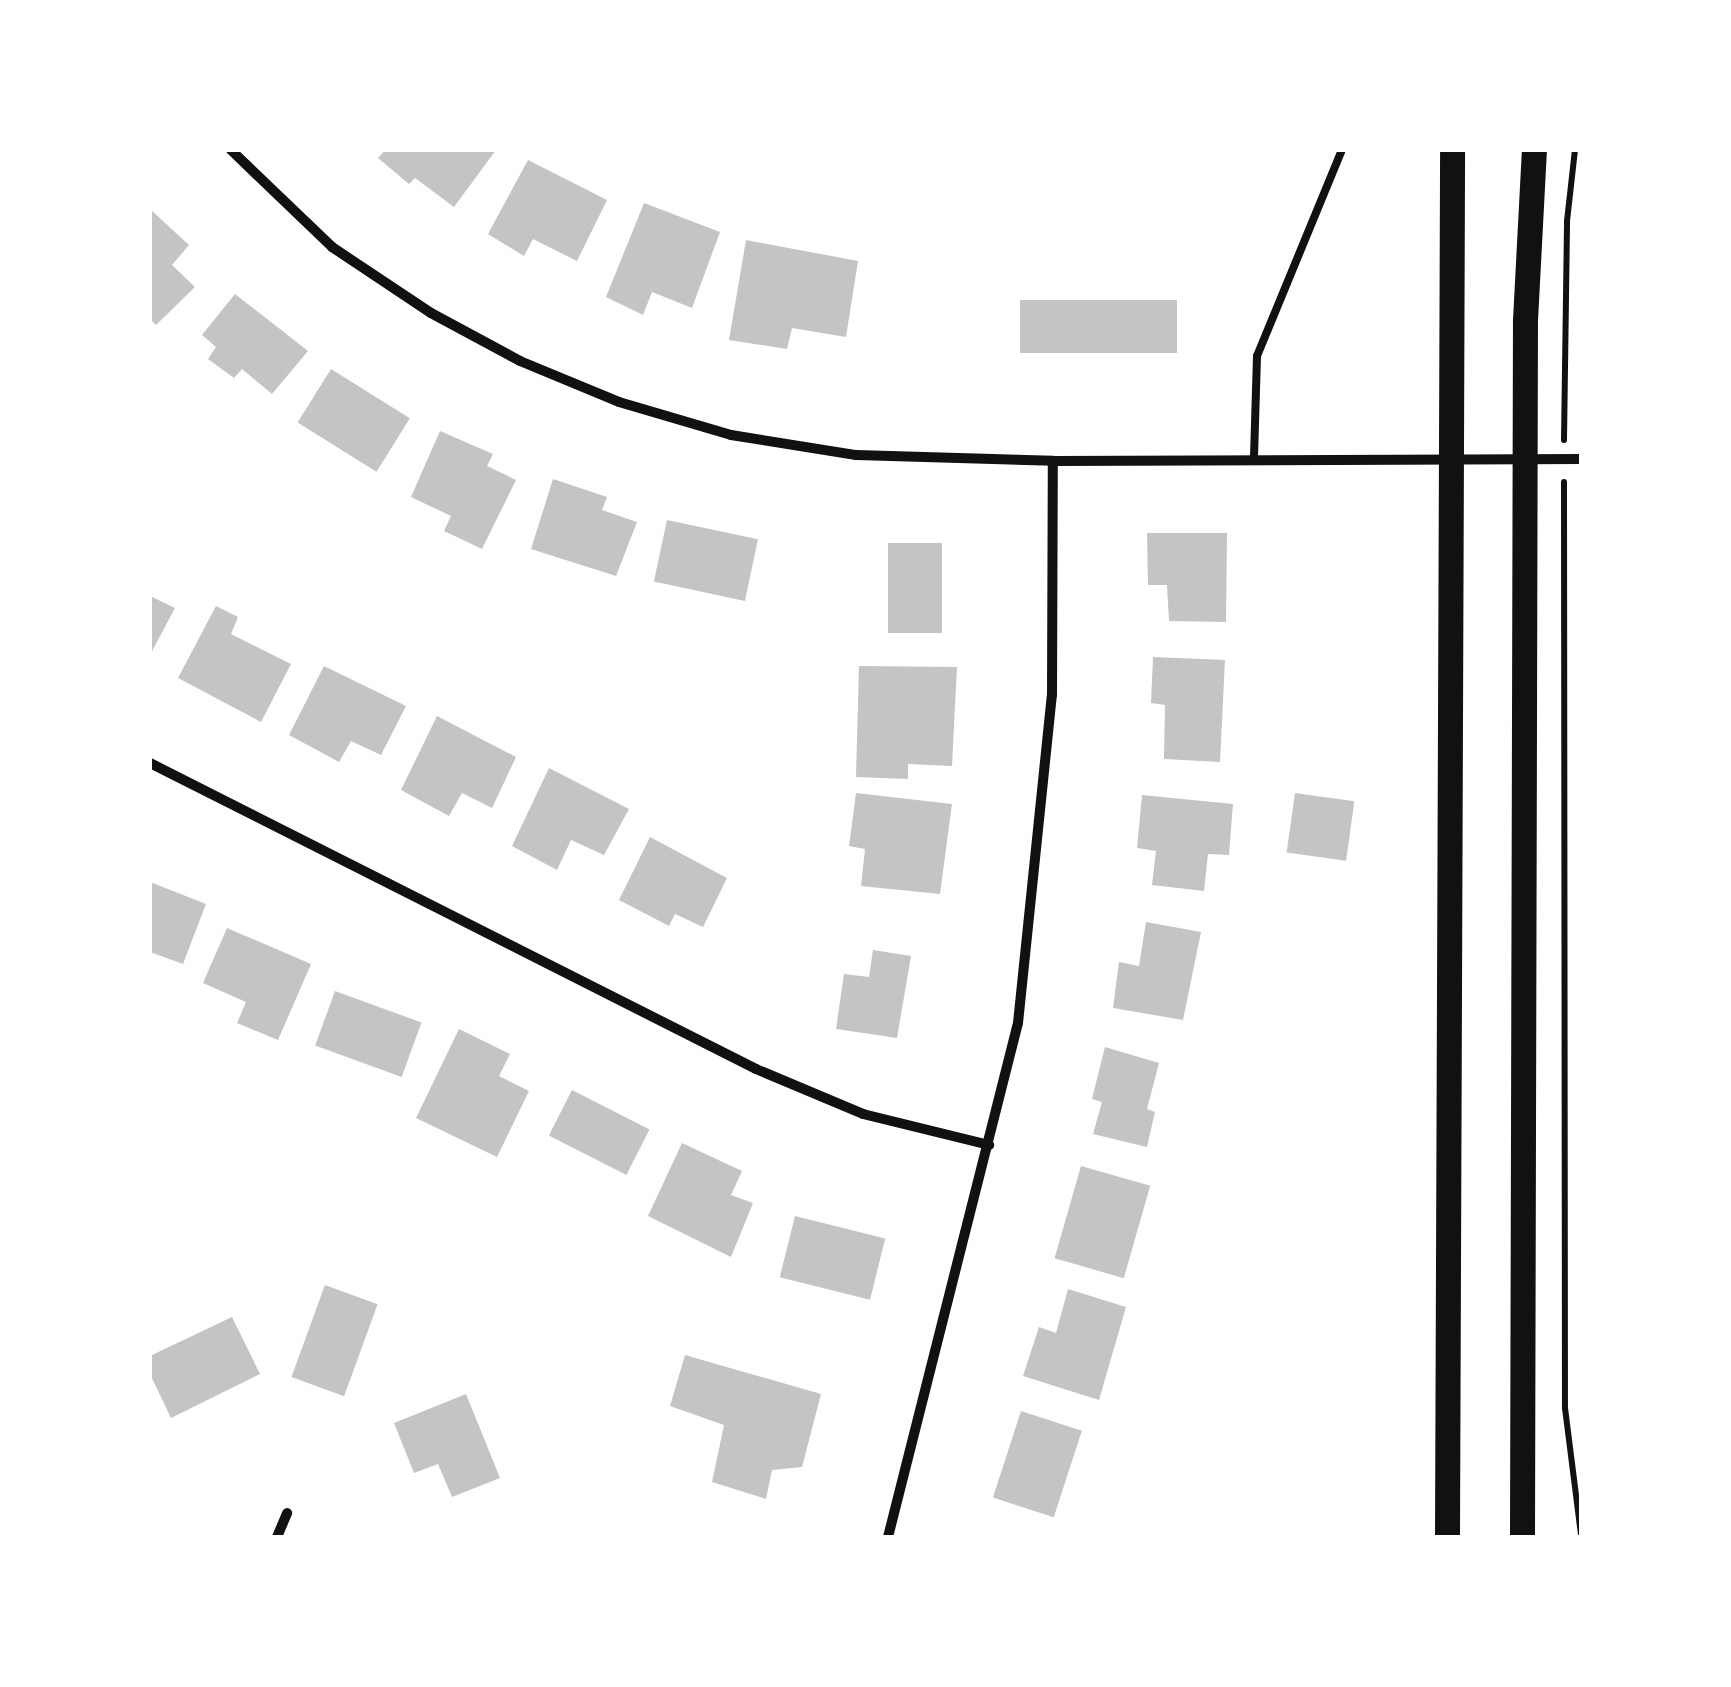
<!DOCTYPE html>
<style>
body{margin:0}
#map{position:relative;width:1731px;height:1687px;overflow:hidden;background:#fff;font-family:"Nunito Sans",sans-serif}
div>[style]{position:absolute}
.building>*{inset:0;background:#c4c4c4;transform-origin:0 0}
.path>*{height:6px;margin:-3px;padding:0 3px;transform-origin:3px;border-radius:3px;background:#111}
.service>*{height:8px;margin:-4px;padding:0 4px;transform-origin:4px;border-radius:4px;background:#111}
.minor>*{height:10px;margin:-5px;padding:0 5px;transform-origin:5px;border-radius:5px;background:#111}
.primary>*{height:25px;margin:-12.5px;padding:0 12.5px;transform-origin:12.5px;border-radius:12.5px;background:#111}
span{translate:-50% -50%;white-space:nowrap;text-align:center;line-height:1.15;-webkit-text-stroke:8px #fff;paint-order:stroke}
.frame{position:absolute;inset:0;border:152px solid #fff;pointer-events:none}
</style>
<div id="map">
<div class="building">
<div style="clip-path:polygon(385px 150px,496px 150px,454px 207px,415px 178px,409px 184px,378px 158px)"></div>
<div style="clip-path:polygon(528px 160px,607px 200px,577px 261px,533px 239px,524px 256px,488px 234px)"></div>
<div style="clip-path:polygon(644px 203px,720px 232px,692px 308px,652px 292px,643px 315px,606px 297px)"></div>
<div style="clip-path:polygon(150px 209px,189px 245px,172px 265px,195px 287px,156px 325px,150px 319px)"></div>
<div style="clip-path:polygon(746px 240px,858px 261px,846px 337px,792px 328px,787px 349px,729px 340px)"></div>
<div style="clip-path:polygon(235px 294px,308px 351px,272px 394px,242px 369px,234px 378px,208px 359px,216px 347px,202px 335px)"></div>
<div style="left:1020px;top:300px;width:157px;height:53px"></div>
<div style="left:331px;top:369px;width:93px;height:63px;rotate:32deg"></div>
<div style="clip-path:polygon(440px 431px,493px 454px,487px 466px,516px 480px,482px 549px,444px 531px,451px 516px,411px 497px)"></div>
<div style="clip-path:polygon(553px 479px,607px 497px,602px 510px,637px 522px,616px 576px,531px 549px)"></div>
<div style="left:667px;top:520px;width:93px;height:63px;rotate:12deg"></div>
<div style="clip-path:polygon(1147px 533px,1227px 533px,1226px 622px,1169px 621px,1167px 585px,1148px 585px)"></div>
<div style="left:888px;top:543px;width:54px;height:90px"></div>
<div style="clip-path:polygon(150px 596px,175px 608px,150px 655px)"></div>
<div style="clip-path:polygon(216px 606px,238px 617px,231px 634px,291px 664px,261px 722px,178px 678px)"></div>
<div style="clip-path:polygon(1153px 657px,1225px 660px,1220px 762px,1164px 759px,1165px 705px,1151px 703px)"></div>
<div style="clip-path:polygon(324px 666px,406px 706px,381px 755px,351px 741px,339px 762px,289px 735px)"></div>
<div style="clip-path:polygon(859px 666px,957px 667px,952px 766px,908px 764px,908px 779px,856px 777px)"></div>
<div style="clip-path:polygon(437px 716px,516px 757px,492px 808px,462px 793px,449px 816px,401px 790px)"></div>
<div style="clip-path:polygon(549px 768px,629px 809px,604px 855px,571px 840px,557px 870px,512px 846px)"></div>
<div style="clip-path:polygon(856px 793px,952px 804px,940px 894px,861px 886px,865px 849px,849px 846px)"></div>
<div style="left:1295px;top:793px;width:60px;height:60px;rotate:8deg"></div>
<div style="clip-path:polygon(1142px 795px,1233px 804px,1229px 855px,1208px 854px,1204px 891px,1152px 885px,1156px 851px,1137px 848px)"></div>
<div style="clip-path:polygon(650px 837px,727px 878px,703px 927px,675px 914px,669px 926px,619px 900px)"></div>
<div style="clip-path:polygon(150px 882px,206px 904px,183px 964px,150px 952px)"></div>
<div style="clip-path:polygon(1146px 922px,1201px 932px,1183px 1020px,1113px 1008px,1119px 962px,1139px 966px)"></div>
<div style="clip-path:polygon(227px 928px,311px 964px,278px 1040px,237px 1023px,246px 1002px,203px 983px)"></div>
<div style="clip-path:polygon(873px 950px,911px 956px,897px 1038px,836px 1029px,844px 974px,869px 977px)"></div>
<div style="left:335px;top:991px;width:92px;height:58px;rotate:20deg"></div>
<div style="clip-path:polygon(459px 1029px,510px 1054px,499px 1076px,529px 1091px,497px 1157px,416px 1118px)"></div>
<div style="clip-path:polygon(1105px 1047px,1159px 1063px,1147px 1109px,1155px 1112px,1147px 1147px,1093px 1134px,1102px 1102px,1092px 1099px)"></div>
<div style="left:572px;top:1090px;width:87px;height:51px;rotate:27deg"></div>
<div style="clip-path:polygon(682px 1143px,742px 1171px,731px 1195px,753px 1203px,731px 1257px,648px 1216px)"></div>
<div style="left:1081px;top:1166px;width:72px;height:96px;rotate:16deg"></div>
<div style="left:795px;top:1216px;width:93px;height:63px;rotate:14deg"></div>
<div style="left:325px;top:1285px;width:56px;height:98px;rotate:20deg"></div>
<div style="clip-path:polygon(1068px 1289px,1126px 1307px,1099px 1400px,1023px 1376px,1039px 1327px,1056px 1333px)"></div>
<div style="clip-path:polygon(232px 1317px,260px 1374px,171px 1418px,150px 1374px,150px 1356px)"></div>
<div style="clip-path:polygon(685px 1355px,821px 1394px,802px 1467px,772px 1470px,766px 1499px,712px 1482px,724px 1425px,670px 1406px)"></div>
<div style="clip-path:polygon(466px 1394px,500px 1478px,452px 1497px,438px 1464px,414px 1473px,394px 1423px)"></div>
<div style="left:1021px;top:1411px;width:64px;height:91px;rotate:18deg"></div>
</div>
<div class="path">
<div style="left:1564px;top:440px;width:219px;rotate:-89.2deg"></div>
<div style="left:1567px;top:221px;width:71px;rotate:-83.6deg"></div>
<div style="left:1564px;top:482px;width:926px;rotate:89.94deg"></div>
<div style="left:1565px;top:1408px;width:128px;rotate:82.8deg"></div>
</div>
<div class="service">
<div style="left:1254px;top:457px;width:101px;rotate:-88.3deg"></div>
<div style="left:1257px;top:356px;width:223px;rotate:-67.6deg"></div>
</div>
<div class="minor">
<div style="left:231px;top:150px;width:140px;rotate:43.8deg"></div>
<div style="left:332px;top:247px;width:119px;rotate:33.7deg"></div>
<div style="left:431px;top:313px;width:101px;rotate:28.3deg"></div>
<div style="left:520px;top:361px;width:107px;rotate:22.5deg"></div>
<div style="left:619px;top:402px;width:117px;rotate:16.4deg"></div>
<div style="left:731px;top:435px;width:127px;rotate:9.1deg"></div>
<div style="left:856px;top:455px;width:197px;rotate:1.7deg"></div>
<div style="left:1053px;top:461px;width:528px;rotate:-0.22deg"></div>
<div style="left:150px;top:763px;width:679px;rotate:26.79deg"></div>
<div style="left:756px;top:1069px;width:116px;rotate:22.8deg"></div>
<div style="left:863px;top:1114px;width:130px;rotate:13.8deg"></div>
<div style="left:277px;top:1537px;width:26px;rotate:-67deg"></div>
<div style="left:888px;top:1537px;width:530px;rotate:-75.81deg"></div>
<div style="left:1018px;top:1023px;width:330px;rotate:-84.1deg"></div>
<div style="left:1052px;top:695px;width:234px;rotate:-89.8deg"></div>
</div>
<div class="primary">
<div style="left:1447px;top:1537px;width:1387px;rotate:-89.79deg"></div>
<div style="left:1522px;top:1537px;width:1217px;rotate:-89.86deg"></div>
<div style="left:1525px;top:320px;width:170px;rotate:-87deg"></div>
</div>
<div class="frame"></div>
</div>
